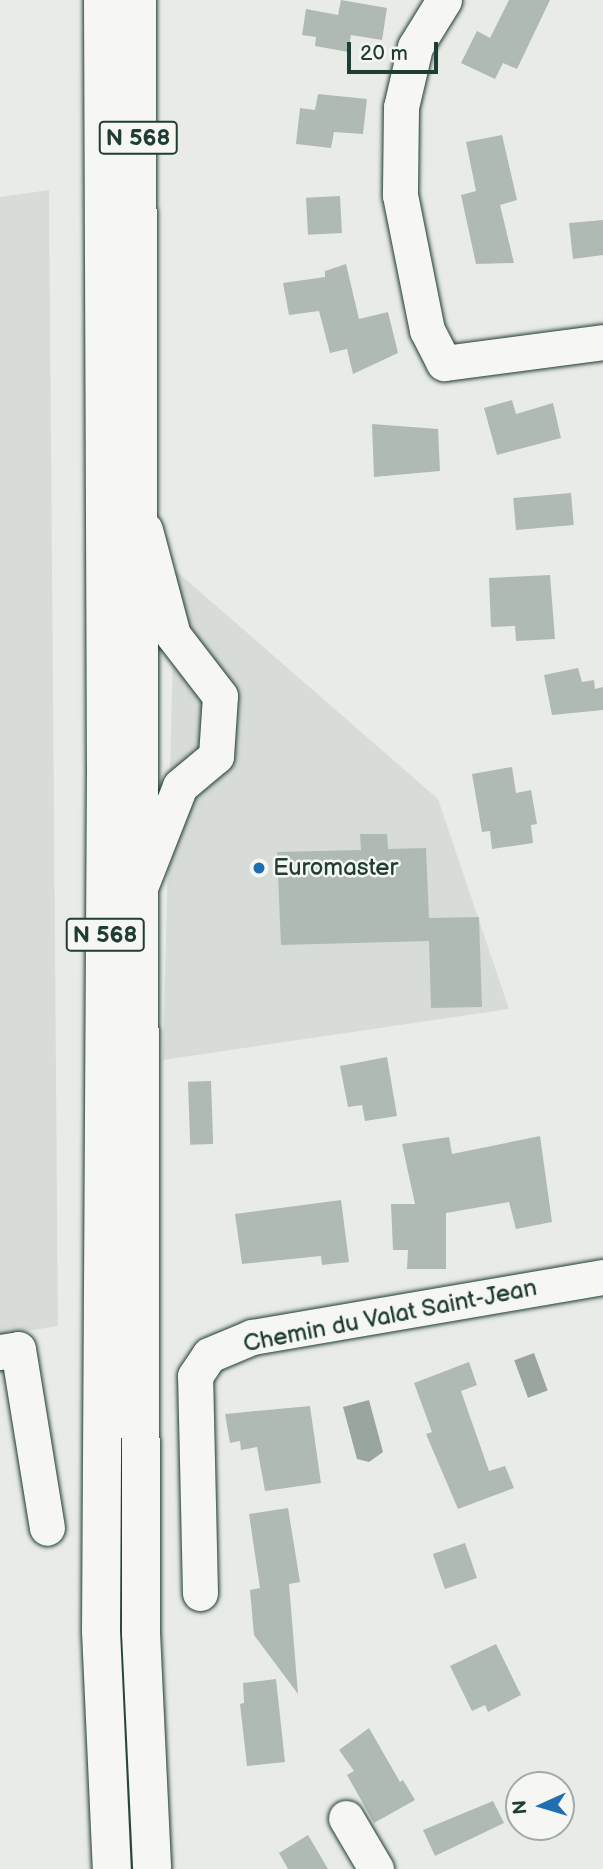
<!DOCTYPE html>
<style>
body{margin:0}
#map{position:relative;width:603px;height:1869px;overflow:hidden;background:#e9ebe7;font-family:"Balsamiq Sans",sans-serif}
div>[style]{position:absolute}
.built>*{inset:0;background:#d8dcd8}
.water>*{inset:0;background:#99a6a0;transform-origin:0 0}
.building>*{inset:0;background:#b0bab5;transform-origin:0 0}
.roads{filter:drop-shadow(0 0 2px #1f3d34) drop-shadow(0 0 2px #1f3d34)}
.minor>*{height:35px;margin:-17.5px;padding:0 17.5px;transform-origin:17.5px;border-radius:17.5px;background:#f6f6f2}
.highway>*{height:38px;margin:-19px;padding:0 19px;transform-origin:19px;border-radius:19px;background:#f6f6f2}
.dots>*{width:19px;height:19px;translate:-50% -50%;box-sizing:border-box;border:4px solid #f6f6f2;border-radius:50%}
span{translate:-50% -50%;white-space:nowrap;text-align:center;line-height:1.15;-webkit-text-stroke:5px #f6f6f2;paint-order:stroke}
.shield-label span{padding:2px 5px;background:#f6f6f2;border:2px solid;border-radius:5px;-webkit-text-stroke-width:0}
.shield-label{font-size:23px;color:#1f3d34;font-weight:700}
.poi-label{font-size:24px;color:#1f3d34}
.left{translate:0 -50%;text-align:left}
.street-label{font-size:24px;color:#1f3d34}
.north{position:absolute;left:505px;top:1771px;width:70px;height:70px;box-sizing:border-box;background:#f6f6f2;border:2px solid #a0aca6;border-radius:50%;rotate:266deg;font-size:19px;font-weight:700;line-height:28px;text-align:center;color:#1f3d34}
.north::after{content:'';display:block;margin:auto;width:24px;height:32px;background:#1f6fb2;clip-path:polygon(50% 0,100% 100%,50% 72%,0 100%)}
.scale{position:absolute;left:347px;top:42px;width:91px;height:32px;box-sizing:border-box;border:4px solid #1f3d34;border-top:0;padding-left:9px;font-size:21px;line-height:24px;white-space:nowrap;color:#1f3d34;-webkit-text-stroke:5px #f6f6f2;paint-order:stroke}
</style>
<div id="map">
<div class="built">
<div style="clip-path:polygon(49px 190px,58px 1326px,0 1335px,0 197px)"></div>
<div style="clip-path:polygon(175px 570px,438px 799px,509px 1009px,163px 1060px)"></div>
</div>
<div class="water">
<div style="left:534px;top:1353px;width:40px;height:21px;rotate:70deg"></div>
<div style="clip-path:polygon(369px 1400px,383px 1452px,369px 1462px,357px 1459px,343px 1407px)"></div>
</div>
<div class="building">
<div style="clip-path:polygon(341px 0,387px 8px,382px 40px,351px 35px,348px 52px,315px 46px,316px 37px,302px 35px,306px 9px,338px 15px)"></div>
<div style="clip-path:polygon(509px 0,550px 0,517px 69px,503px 63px,495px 79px,461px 63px,477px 31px,490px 38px)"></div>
<div style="clip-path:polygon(318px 94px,367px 99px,363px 134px,334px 132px,331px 148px,296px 144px,300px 108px,315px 110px)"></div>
<div style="clip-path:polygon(502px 135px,517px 200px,500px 205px,514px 263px,476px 264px,461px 195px,476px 191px,466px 142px)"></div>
<div style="left:340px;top:196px;width:37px;height:34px;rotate:87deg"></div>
<div style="clip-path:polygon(603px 220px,603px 255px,573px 259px,569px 223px)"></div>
<div style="clip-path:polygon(346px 264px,359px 319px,388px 312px,398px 353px,353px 374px,347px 349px,330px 353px,319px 311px,289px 315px,283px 283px,325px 277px,325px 271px)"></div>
<div style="clip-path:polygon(512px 400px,516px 414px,553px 403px,561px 438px,497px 455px,484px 408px)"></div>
<div style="clip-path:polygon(372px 424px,438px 429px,440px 471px,374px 477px)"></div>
<div style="left:571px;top:493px;width:32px;height:58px;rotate:85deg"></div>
<div style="clip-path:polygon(550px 575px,555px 639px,516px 641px,515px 626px,491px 627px,489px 578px)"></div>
<div style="clip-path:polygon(578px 668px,582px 682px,594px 680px,595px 689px,603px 687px,603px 710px,552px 715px,544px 675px)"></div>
<div style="clip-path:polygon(512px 767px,516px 793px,531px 790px,537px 824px,531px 825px,533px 843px,492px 849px,490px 831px,482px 832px,472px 774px)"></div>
<div style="clip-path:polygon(360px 834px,387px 834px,388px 849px,426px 848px,429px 918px,479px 917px,482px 1007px,431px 1008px,429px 941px,281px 945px,277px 852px,361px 850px)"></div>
<div style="clip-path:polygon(387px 1057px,397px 1116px,365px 1121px,362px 1105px,348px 1107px,340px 1066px)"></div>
<div style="left:211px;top:1081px;width:63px;height:23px;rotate:88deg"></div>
<div style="clip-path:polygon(540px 1136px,552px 1222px,516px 1229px,509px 1202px,446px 1213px,446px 1269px,407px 1269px,408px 1250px,393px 1250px,391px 1204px,415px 1204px,402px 1144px,449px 1137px,452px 1154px)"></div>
<div style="clip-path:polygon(341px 1200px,349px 1262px,322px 1265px,321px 1256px,242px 1264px,235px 1214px)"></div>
<div style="clip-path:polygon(469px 1362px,477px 1385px,461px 1391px,489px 1471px,505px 1466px,514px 1488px,458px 1509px,426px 1434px,432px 1432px,414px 1383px)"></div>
<div style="clip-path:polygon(310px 1406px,321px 1483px,265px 1491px,257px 1447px,241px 1450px,240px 1441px,230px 1443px,225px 1414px)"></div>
<div style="clip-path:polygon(288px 1508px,300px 1582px,289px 1584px,298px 1694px,254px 1635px,250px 1590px,260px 1588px,249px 1514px)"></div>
<div style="left:465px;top:1543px;width:37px;height:34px;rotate:71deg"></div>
<div style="clip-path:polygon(496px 1644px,521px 1695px,488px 1712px,485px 1705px,472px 1711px,450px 1666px)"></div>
<div style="clip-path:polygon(276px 1679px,285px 1762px,247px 1766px,240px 1704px,244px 1703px,243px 1683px)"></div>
<div style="clip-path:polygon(369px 1728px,400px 1782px,403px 1780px,415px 1800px,374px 1823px,347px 1775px,354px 1771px,339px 1750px)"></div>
<div style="clip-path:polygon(493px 1801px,504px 1823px,435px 1856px,423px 1830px)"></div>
<div style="clip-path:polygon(308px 1835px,328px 1869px,288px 1869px,279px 1853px)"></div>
</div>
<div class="roads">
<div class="minor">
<div style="left:444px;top:0;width:55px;rotate:121.7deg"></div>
<div style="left:415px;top:47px;width:62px;rotate:103.1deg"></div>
<div style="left:401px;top:107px;width:88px;rotate:90.7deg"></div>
<div style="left:400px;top:195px;width:138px;rotate:78.7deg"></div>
<div style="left:427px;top:330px;width:37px;rotate:63deg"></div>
<div style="left:444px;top:363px;width:160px;rotate:-7.5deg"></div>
<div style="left:141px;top:885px;width:106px;rotate:-68.5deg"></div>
<div style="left:180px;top:786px;width:47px;rotate:-39.8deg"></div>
<div style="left:216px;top:756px;width:60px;rotate:-86.2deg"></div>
<div style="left:220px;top:696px;width:77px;rotate:-127.6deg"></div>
<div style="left:173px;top:635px;width:109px;rotate:-104.9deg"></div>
<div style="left:0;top:1352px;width:18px;rotate:-9deg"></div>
<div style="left:18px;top:1349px;width:181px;rotate:80.8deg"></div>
<div style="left:200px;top:1593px;width:217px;rotate:-91.3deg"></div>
<div style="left:195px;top:1376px;width:25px;rotate:-56deg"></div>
<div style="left:209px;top:1355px;width:47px;rotate:-22.7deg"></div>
<div style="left:252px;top:1337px;width:356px;rotate:-9.7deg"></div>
<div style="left:346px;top:1818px;width:59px;rotate:59.5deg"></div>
</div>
<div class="highway">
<div style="left:103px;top:0;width:766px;rotate:89.78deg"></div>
<div style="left:106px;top:766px;width:865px;rotate:90.33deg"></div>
<div style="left:101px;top:1631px;width:238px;rotate:87.4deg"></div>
<div style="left:137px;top:0;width:1633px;rotate:89.86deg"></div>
<div style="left:141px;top:1633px;width:236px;rotate:87.3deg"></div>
</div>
</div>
<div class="dots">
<div style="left:259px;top:868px;background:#1f6fb2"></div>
</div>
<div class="shield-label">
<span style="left:138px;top:138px">N 568</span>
<span style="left:105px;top:935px">N 568</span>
</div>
<div class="poi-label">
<span class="left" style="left:273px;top:868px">Euromaster</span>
</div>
<div class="street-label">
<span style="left:390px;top:1316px;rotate:-11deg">Chemin du Valat Saint-Jean</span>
</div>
<div class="north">N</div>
<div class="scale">20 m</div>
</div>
